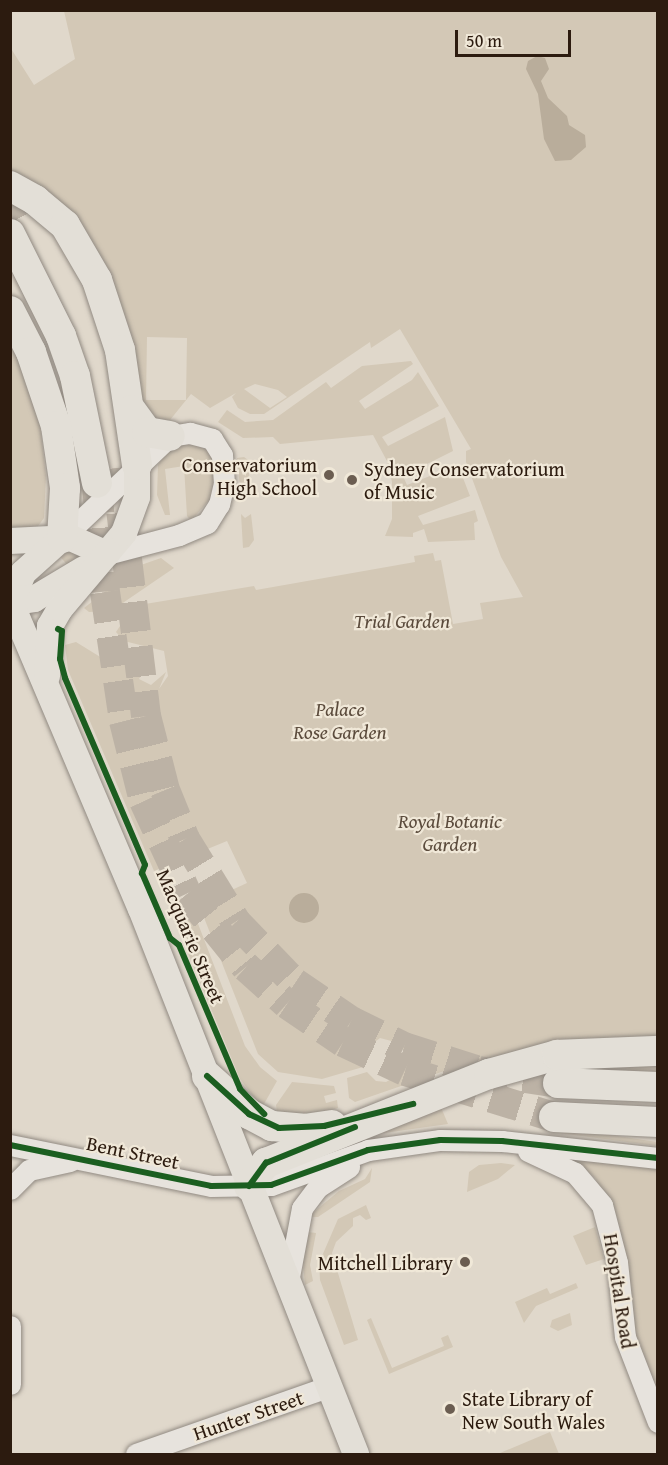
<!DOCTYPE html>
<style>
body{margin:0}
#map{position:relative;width:668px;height:1465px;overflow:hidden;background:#e0d8cb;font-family:"Gentium Book Plus",serif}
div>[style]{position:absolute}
.green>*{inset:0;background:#d3c8b6}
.water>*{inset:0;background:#b9ad9b}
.round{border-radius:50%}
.highway-tunnel>*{height:30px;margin-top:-15px;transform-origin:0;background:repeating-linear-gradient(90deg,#bcb2a5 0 30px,transparent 0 45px)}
.roads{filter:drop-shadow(0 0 2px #918a82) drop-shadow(0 0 2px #918a82)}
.minor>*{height:21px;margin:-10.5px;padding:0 10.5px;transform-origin:10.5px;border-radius:10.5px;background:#e7e3dd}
.major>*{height:26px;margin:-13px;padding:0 13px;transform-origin:13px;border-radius:13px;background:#e3dfd7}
.highway>*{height:30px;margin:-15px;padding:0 15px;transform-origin:15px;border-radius:15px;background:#e3dfd7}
.cycleway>*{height:6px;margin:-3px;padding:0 3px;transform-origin:3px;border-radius:3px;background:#1b5e20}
.dots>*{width:16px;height:16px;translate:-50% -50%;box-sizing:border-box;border:3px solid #f0e8d8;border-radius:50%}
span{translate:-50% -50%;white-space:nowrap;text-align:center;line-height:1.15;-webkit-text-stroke:4.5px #f0e8d8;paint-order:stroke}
.poi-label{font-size:20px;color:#2c1b0f}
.right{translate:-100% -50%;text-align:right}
.left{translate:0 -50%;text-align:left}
.park-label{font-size:20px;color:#5b4b3c;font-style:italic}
.street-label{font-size:20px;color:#2c1b0f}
.frame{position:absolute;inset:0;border:12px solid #2c1b0f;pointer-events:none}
.scale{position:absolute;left:455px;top:30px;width:116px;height:27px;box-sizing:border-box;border:3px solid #2c1b0f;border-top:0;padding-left:8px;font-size:18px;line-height:21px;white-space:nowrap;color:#2c1b0f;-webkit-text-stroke:4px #f0e8d8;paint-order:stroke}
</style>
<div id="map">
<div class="green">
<div style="clip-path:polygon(evenodd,64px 11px,657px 11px,657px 1041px,533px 1050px,447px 1070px,355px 1102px,349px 1098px,347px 1078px,367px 1072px,376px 1081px,386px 1082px,402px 1073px,405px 1053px,399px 1043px,380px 1038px,364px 1050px,363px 1067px,322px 1079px,278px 1072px,258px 1054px,199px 905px,247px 883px,227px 841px,154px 871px,68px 670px,65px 645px,76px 642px,110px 663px,116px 659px,139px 669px,142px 674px,139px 679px,151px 685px,166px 672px,159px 689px,168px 676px,164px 651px,124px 641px,116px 632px,128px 614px,145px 604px,254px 586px,256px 590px,415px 562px,414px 556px,433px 553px,435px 561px,441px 560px,453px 624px,483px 619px,480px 603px,523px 597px,501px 557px,466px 462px,466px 451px,471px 449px,400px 329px,371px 348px,370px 342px,264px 414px,250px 414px,238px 408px,232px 397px,236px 393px,210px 408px,191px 394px,170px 420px,161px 423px,145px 417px,118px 314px,11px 180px,10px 47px,34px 85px,75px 59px,64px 11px,147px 337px,187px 338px,186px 400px,146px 400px,147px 337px,64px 11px,255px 384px,278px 390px,287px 397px,270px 408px,244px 389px,255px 384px)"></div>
<div style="clip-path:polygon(10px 327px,39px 416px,46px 476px,44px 518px,35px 530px,21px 532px,11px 527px)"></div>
<div style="clip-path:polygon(411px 361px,413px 364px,359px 401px,365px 409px,412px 380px,418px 372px,439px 406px,382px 437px,388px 446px,445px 417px,453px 451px,403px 476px,407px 485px,458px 465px,470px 496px,418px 516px,423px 525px,475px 510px,478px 521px,474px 523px,475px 540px,428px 542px,424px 529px,413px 533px,413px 537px,385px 536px,392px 519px,392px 482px,387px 461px,373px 435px,280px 444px,273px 437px,243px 438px,218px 422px,227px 410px,245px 422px,273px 420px,326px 382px,331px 388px,362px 366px)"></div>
<div style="clip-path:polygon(203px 441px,214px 457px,215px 483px,210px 499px,191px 521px,187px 516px,184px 466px,165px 469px,170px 515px,165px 515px,157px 495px,158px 465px,171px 443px)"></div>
<div style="clip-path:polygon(244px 457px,248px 460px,250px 486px,240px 487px,237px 458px)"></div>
<div style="clip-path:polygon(251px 514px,254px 540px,249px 547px,243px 548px,241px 514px,245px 518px)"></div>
<div style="clip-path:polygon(67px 547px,81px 555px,68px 566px,59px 555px)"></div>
<div style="clip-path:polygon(161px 558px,174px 568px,111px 611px,89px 612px,84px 608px,138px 566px)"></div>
<div style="clip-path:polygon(192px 908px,245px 1046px,260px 1067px,277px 1081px,264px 1104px,259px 1104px,240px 1079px,173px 917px)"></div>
<div style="clip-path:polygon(657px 1062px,657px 1073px,559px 1066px)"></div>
<div style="clip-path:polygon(292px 1082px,334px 1086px,336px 1093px,324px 1096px,326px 1103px,337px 1100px,338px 1108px,302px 1118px,277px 1112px,276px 1105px)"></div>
<div style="clip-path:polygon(440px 1105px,448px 1124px,384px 1133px,381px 1130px)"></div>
<div style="clip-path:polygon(553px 1126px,657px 1142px,657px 1146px,552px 1132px)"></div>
<div style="clip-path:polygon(573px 1158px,657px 1169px,657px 1405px,635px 1354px,596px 1179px)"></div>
<div style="clip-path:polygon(501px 1163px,515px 1165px,498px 1179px,467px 1192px,469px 1172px,479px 1165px)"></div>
<div style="clip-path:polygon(372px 1168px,370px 1182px,318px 1217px,308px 1217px,339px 1191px,365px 1179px)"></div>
<div style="clip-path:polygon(366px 1205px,371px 1218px,366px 1220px,360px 1215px,353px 1218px,353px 1226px,336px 1242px,332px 1253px,358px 1340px,344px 1345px,320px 1280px,319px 1263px,338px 1219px)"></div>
<div style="clip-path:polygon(595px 1227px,604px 1259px,586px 1265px,573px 1236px)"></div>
<div style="clip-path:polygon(300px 1231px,316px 1233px,310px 1265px,313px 1281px,305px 1285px)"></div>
<div style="clip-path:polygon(576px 1283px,578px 1288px,536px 1306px,524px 1323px,515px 1302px,547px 1288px,550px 1294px)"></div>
<div style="clip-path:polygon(570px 1313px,572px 1325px,558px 1331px,550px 1327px,552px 1320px)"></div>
<div style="clip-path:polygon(371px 1318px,392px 1368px,444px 1346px,441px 1338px,448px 1335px,453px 1347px,389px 1374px,367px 1320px)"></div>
<div style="clip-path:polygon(550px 1432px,559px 1454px,501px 1454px,500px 1453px)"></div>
</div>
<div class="water">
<div style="clip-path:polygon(537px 56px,545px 58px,549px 69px,541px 81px,548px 98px,567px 116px,569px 125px,585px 135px,586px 147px,571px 160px,555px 161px,544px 139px,538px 94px,526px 69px,528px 61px)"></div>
<div class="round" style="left:289px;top:893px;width:30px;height:30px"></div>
</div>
<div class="highway-tunnel">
<div style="left:10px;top:189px;width:38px;rotate:62deg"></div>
<div style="left:116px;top:468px;width:250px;rotate:83.1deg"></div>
<div style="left:146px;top:716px;width:76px;rotate:75.6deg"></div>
<div style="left:165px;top:790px;width:53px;rotate:67.8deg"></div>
<div style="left:185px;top:839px;width:97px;rotate:58.4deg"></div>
<div style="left:236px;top:922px;width:85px;rotate:46deg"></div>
<div style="left:295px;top:983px;width:68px;rotate:34.2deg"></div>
<div style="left:351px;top:1021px;width:59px;rotate:26.1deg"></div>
<div style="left:404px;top:1047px;width:79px;rotate:17.7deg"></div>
<div style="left:479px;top:1071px;width:80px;rotate:8.6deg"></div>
<div style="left:97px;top:483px;width:109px;rotate:85.8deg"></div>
<div style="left:105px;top:592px;width:130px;rotate:81.6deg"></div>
<div style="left:124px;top:721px;width:82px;rotate:76deg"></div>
<div style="left:144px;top:801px;width:102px;rotate:65.2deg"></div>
<div style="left:187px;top:894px;width:94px;rotate:51.1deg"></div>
<div style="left:246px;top:967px;width:55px;rotate:42.1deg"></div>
<div style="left:287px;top:1004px;width:68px;rotate:34.2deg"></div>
<div style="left:343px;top:1042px;width:68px;rotate:25.1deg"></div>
<div style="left:405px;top:1071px;width:156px;rotate:17.2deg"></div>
</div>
<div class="roads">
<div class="minor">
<div style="left:62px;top:538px;width:149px;rotate:-43.4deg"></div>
<div style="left:170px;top:436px;width:20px;rotate:-9deg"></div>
<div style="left:190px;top:433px;width:23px;rotate:15deg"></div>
<div style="left:212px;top:439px;width:19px;rotate:58deg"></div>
<div style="left:222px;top:455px;width:28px;rotate:86deg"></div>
<div style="left:224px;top:483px;width:22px;rotate:103deg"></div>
<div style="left:219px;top:504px;width:22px;rotate:122deg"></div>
<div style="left:207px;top:523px;width:30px;rotate:157deg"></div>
<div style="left:179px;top:535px;width:74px;rotate:165.2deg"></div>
<div style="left:10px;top:1145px;width:205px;rotate:11.5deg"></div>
<div style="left:211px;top:1186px;width:60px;rotate:-1deg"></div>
<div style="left:271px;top:1185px;width:103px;rotate:-19.8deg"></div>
<div style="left:368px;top:1150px;width:73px;rotate:-7.9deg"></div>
<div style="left:440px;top:1140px;width:62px;rotate:0.9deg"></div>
<div style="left:502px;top:1141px;width:157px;rotate:6.2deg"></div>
<div style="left:528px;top:1151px;width:52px;rotate:25.1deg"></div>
<div style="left:575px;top:1173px;width:42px;rotate:49.8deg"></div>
<div style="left:602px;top:1205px;width:59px;rotate:75.3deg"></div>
<div style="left:617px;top:1262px;width:75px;rotate:83.9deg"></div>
<div style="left:625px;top:1337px;width:91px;rotate:68.8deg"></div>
<div style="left:10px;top:1189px;width:27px;rotate:-45deg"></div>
<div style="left:29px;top:1170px;width:42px;rotate:-12.4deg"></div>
<div style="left:288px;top:1282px;width:75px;rotate:-79.3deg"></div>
<div style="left:302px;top:1208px;width:26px;rotate:-53deg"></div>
<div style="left:318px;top:1187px;width:37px;rotate:-33deg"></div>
<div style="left:10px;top:1326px;width:58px;rotate:90deg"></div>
<div style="left:136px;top:1454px;width:202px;rotate:-19.3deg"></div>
</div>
<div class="major">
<div style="left:10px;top:541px;width:61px;rotate:-2.8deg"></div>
<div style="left:71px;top:538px;width:39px;rotate:24deg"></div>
<div style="left:10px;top:603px;width:24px;rotate:-9deg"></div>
<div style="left:34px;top:599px;width:58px;rotate:-31deg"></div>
<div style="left:11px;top:603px;width:332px;rotate:67deg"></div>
<div style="left:141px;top:909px;width:586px;rotate:68.47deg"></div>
<div style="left:11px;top:603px;width:32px;rotate:-68deg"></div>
<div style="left:23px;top:573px;width:52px;rotate:-41.9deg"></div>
<div style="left:47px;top:676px;width:50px;rotate:-86.6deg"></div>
<div style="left:50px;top:626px;width:20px;rotate:-60deg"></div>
<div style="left:60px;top:609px;width:99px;rotate:-49.9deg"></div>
<div style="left:124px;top:533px;width:38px;rotate:-70deg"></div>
<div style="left:137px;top:497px;width:32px;rotate:-90deg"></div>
</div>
<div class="highway">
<div style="left:10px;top:186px;width:29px;rotate:29deg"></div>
<div style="left:35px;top:200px;width:39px;rotate:40deg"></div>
<div style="left:65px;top:225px;width:64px;rotate:59.8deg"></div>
<div style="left:97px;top:280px;width:74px;rotate:71.8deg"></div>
<div style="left:120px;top:350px;width:116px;rotate:81.6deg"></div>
<div style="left:10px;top:234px;width:114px;rotate:63.4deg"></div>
<div style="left:61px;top:336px;width:42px;rotate:70.7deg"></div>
<div style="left:75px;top:376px;width:109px;rotate:78.4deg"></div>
<div style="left:10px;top:311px;width:46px;rotate:62.9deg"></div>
<div style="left:31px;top:352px;width:78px;rotate:71.3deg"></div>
<div style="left:56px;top:426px;width:63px;rotate:81.7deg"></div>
<div style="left:65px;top:488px;width:50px;rotate:93.4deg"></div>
<div style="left:131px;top:410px;width:27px;rotate:54deg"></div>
<div style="left:147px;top:432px;width:23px;rotate:10deg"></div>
<div style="left:207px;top:1076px;width:57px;rotate:42.1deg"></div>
<div style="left:249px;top:1114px;width:26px;rotate:28deg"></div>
<div style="left:272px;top:1126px;width:32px;rotate:5deg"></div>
<div style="left:304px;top:1129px;width:28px;rotate:-8deg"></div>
<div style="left:558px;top:1083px;width:100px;rotate:2.3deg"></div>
<div style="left:554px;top:1117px;width:104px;rotate:2.8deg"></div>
<div style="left:249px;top:1186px;width:29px;rotate:-54deg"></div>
<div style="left:266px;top:1163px;width:240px;rotate:-21.8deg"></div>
<div style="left:489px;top:1074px;width:71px;rotate:-15.6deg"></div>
<div style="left:557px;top:1055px;width:101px;rotate:-2.3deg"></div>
</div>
</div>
<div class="cycleway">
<div style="left:58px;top:629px;width:4px;rotate:27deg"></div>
<div style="left:62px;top:631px;width:28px;rotate:94deg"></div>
<div style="left:60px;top:659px;width:20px;rotate:75deg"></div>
<div style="left:65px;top:678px;width:203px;rotate:66.8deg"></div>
<div style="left:145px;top:865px;width:9px;rotate:111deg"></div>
<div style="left:142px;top:873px;width:71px;rotate:66.7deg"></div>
<div style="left:170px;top:938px;width:11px;rotate:38deg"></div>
<div style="left:179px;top:945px;width:156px;rotate:67deg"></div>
<div style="left:240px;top:1089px;width:35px;rotate:46deg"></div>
<div style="left:207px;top:1076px;width:57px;rotate:42.1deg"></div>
<div style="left:249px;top:1114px;width:33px;rotate:25deg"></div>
<div style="left:279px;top:1128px;width:45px;rotate:-2.5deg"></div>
<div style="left:324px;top:1126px;width:92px;rotate:-13.9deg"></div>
<div style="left:10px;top:1145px;width:205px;rotate:11.5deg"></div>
<div style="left:211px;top:1186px;width:60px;rotate:-1deg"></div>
<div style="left:271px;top:1185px;width:103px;rotate:-19.8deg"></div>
<div style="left:368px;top:1150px;width:73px;rotate:-7.9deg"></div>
<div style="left:440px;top:1140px;width:62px;rotate:0.9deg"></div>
<div style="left:502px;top:1141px;width:157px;rotate:6.2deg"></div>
<div style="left:249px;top:1186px;width:29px;rotate:-54deg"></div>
<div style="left:266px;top:1163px;width:96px;rotate:-22deg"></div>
</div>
<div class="dots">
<div style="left:329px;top:475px;background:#6b5d51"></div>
<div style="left:352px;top:480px;background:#6b5d51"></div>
<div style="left:465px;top:1262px;background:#6b5d51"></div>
<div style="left:450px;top:1409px;background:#6b5d51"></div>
</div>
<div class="poi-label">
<span class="right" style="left:317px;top:476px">Conservatorium<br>High School</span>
<span class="left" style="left:364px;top:480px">Sydney Conservatorium<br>of Music</span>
<span class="right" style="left:453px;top:1262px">Mitchell Library</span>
<span class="left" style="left:462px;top:1410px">State Library of<br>New South Wales</span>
</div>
<div class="park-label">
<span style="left:402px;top:620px">Trial Garden</span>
<span style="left:340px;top:720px">Palace<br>Rose Garden</span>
<span style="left:450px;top:832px">Royal Botanic<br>Garden</span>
</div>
<div class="street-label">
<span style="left:191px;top:936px;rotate:67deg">Macquarie Street</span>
<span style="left:133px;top:1152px;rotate:12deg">Bent Street</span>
<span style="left:620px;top:1291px;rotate:81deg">Hospital Road</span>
<span style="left:248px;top:1415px;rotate:-19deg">Hunter Street</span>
</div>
<div class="frame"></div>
<div class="scale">50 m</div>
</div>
